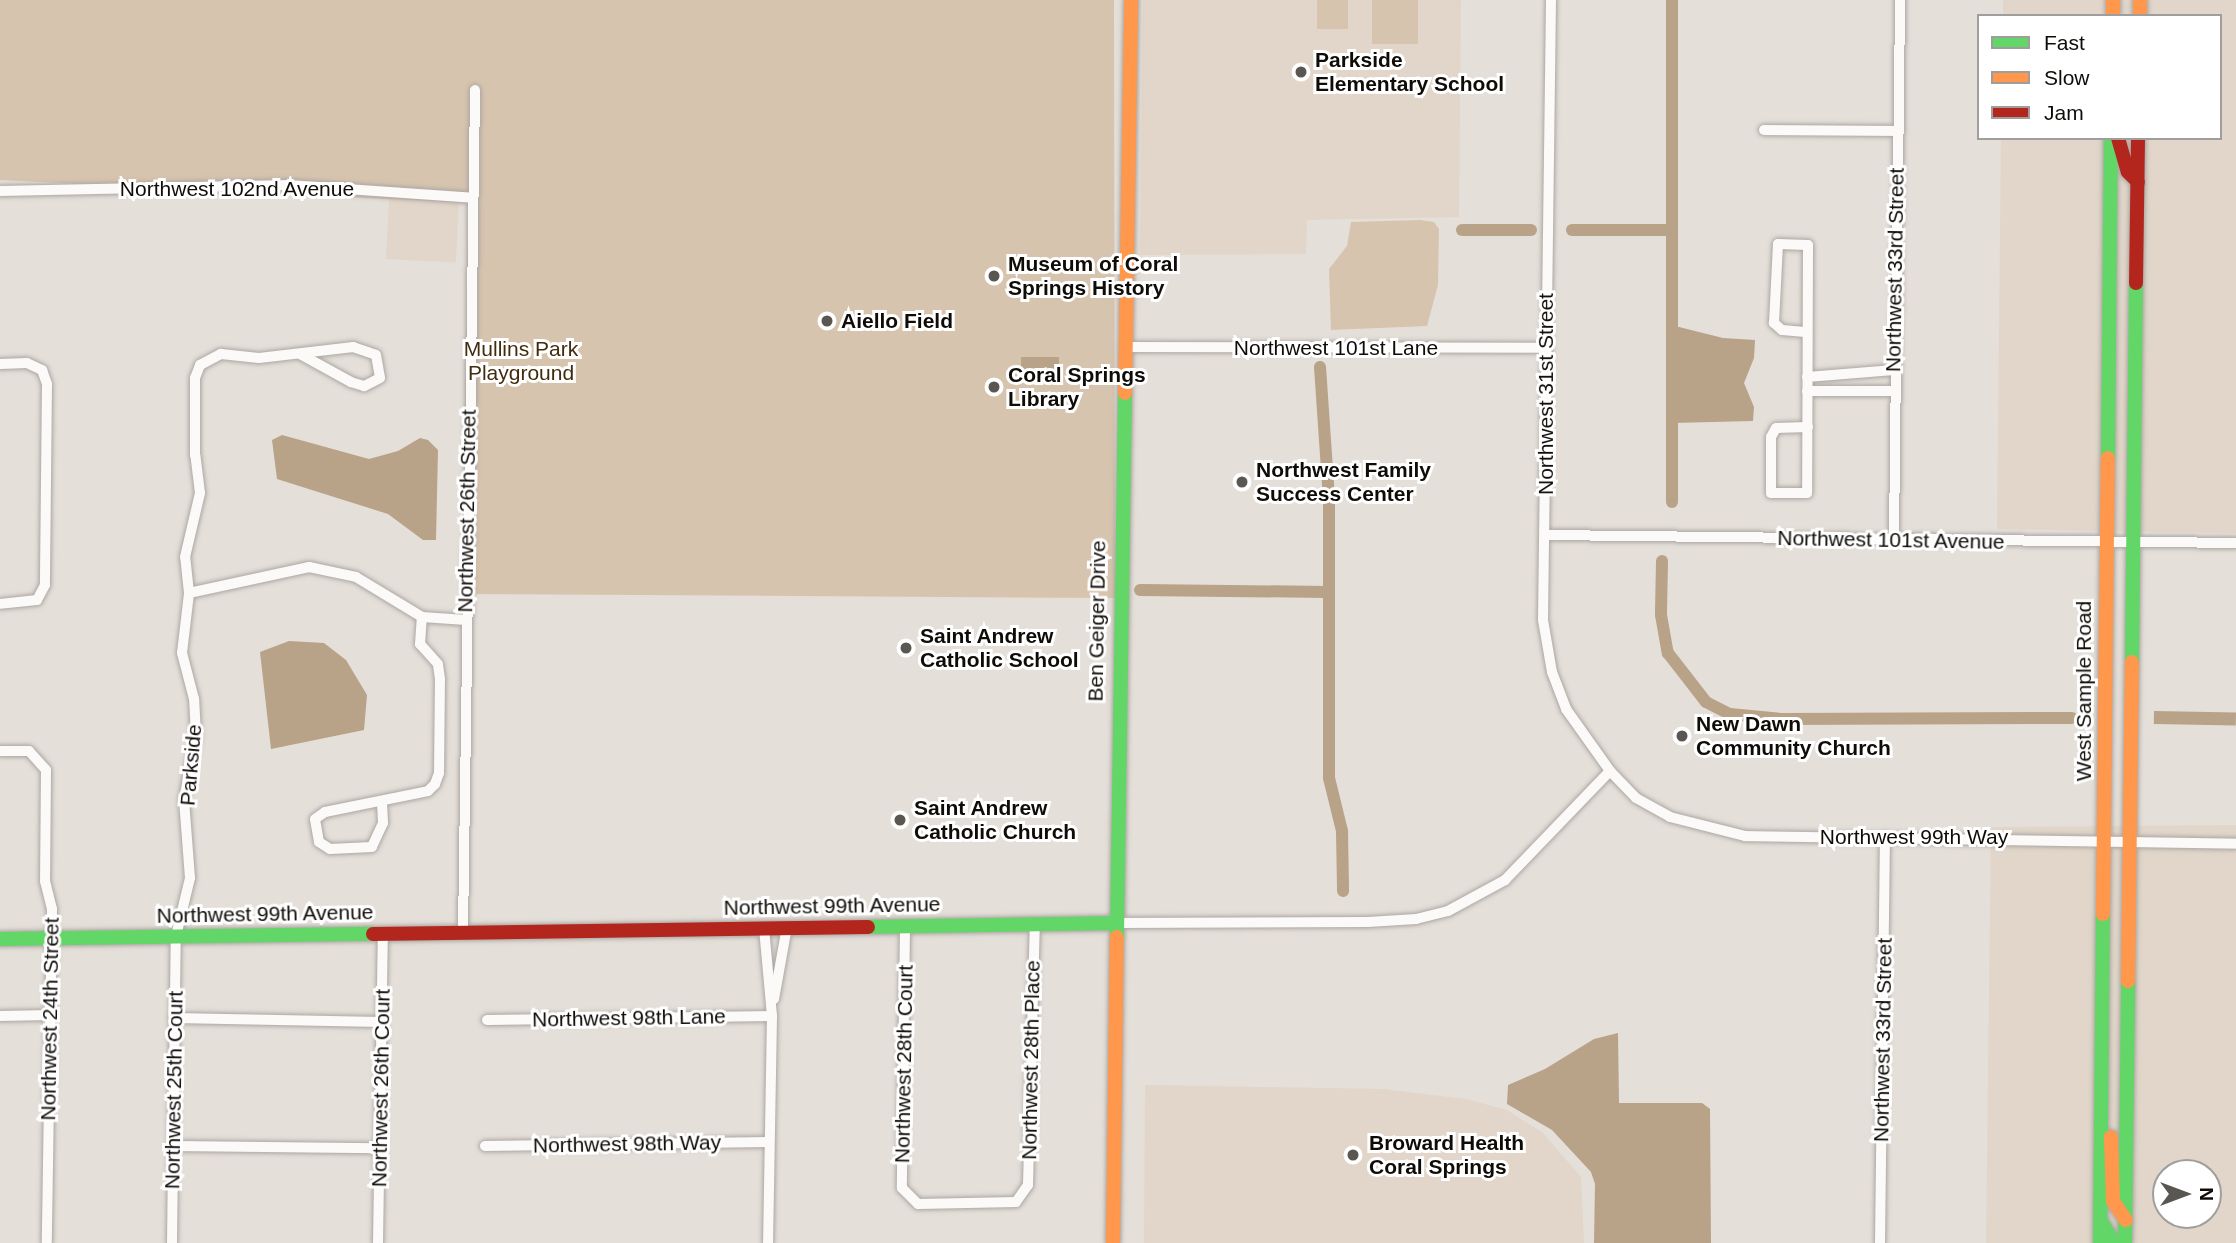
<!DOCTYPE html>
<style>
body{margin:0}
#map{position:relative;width:2236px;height:1243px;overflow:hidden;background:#e5dfd9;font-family:Arial,sans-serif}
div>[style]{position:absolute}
.built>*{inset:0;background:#e1d6c9;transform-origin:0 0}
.green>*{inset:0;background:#d7c4ae;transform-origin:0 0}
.water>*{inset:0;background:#b8a288;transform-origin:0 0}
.canal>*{height:12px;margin:-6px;padding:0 6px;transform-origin:6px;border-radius:6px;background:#b8a288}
.roads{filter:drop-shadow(0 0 2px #aca7a3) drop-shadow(0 0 2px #aca7a3)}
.street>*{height:10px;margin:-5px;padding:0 5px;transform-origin:5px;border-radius:5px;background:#fbfaf9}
.fast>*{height:14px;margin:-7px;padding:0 7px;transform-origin:7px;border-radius:7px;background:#63d668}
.slow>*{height:14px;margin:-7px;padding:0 7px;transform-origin:7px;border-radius:7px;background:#ff974d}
.jam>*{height:14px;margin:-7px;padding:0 7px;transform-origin:7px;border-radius:7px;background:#b3261e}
.dots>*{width:19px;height:19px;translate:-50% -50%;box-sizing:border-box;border:4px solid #fff;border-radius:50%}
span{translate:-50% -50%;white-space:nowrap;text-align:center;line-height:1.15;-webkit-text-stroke:6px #fff;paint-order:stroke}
.poi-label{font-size:21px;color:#0f0c08;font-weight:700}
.left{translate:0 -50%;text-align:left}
.street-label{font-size:21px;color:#0f0c08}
.park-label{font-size:21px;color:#422c0e}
.legend{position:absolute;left:1977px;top:14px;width:245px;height:126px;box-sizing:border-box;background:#fff;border:2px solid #9f9e9c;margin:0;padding:9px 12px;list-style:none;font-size:21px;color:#0f0c08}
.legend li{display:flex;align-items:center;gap:14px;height:35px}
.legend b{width:35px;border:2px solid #9f9e9c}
.north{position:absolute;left:2152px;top:1159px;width:70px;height:70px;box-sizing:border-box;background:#fff;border:2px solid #9f9e9c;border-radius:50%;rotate:90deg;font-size:19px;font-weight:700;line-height:28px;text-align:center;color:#0f0c08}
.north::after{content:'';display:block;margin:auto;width:24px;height:32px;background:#5a5651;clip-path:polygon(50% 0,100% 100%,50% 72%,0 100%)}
</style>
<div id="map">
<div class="built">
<div style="clip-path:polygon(1143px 0,1461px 0,1459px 217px,1307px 220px,1306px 254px,1140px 255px)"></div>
<div style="clip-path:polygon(2003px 0,2236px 0,2236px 533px,1997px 529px,2001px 138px,2220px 138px,2220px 16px,2003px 16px)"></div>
<div style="left:389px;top:199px;width:70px;height:60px;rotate:3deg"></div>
<div style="clip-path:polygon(evenodd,2236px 825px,2236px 1243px,1986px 1243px,1991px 827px,2236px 825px,2166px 1173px,2208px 1173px,2208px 1215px,2166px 1215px,2166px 1173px)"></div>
<div style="clip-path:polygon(1145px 1085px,1383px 1089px,1466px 1099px,1507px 1110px,1543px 1133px,1581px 1177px,1584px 1243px,1144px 1243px)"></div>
</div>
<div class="green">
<div style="clip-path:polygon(0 0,1114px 0,1115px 598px,462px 594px,468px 203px,0 180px)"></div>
<div style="left:1317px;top:0;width:31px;height:29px"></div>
<div style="left:1372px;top:0;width:46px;height:44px"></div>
<div style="clip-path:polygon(1420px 220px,1434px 222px,1439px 229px,1438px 285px,1427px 326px,1331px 330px,1329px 269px,1347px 246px,1351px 222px)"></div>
</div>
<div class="water">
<div style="clip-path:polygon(1671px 325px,1723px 338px,1755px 340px,1754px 358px,1744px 383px,1754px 407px,1753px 421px,1672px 423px)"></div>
<div style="left:1021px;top:357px;width:38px;height:24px"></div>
<div style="clip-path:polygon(282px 435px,369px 459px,398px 451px,420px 438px,428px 440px,438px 450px,436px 540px,423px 540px,388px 514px,277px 479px,272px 440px)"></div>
<div style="clip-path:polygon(289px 641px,324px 643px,346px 660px,367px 695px,364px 730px,271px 749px,260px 652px)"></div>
<div style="left:2154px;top:711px;width:82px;height:13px;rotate:1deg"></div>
<div style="clip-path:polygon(1618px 1033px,1619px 1103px,1702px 1103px,1710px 1109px,1711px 1243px,1594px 1243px,1595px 1184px,1591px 1172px,1552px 1130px,1507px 1104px,1508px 1085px,1545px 1069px,1594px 1039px)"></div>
</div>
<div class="canal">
<div style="left:1672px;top:0;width:502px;rotate:90deg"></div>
<div style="left:1462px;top:230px;width:69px"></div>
<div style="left:1572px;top:230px;width:98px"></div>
<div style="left:1320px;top:367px;width:133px;rotate:86.1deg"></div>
<div style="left:1329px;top:500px;width:278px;rotate:90deg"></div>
<div style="left:1329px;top:778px;width:55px;rotate:76.2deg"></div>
<div style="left:1342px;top:831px;width:60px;rotate:89deg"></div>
<div style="left:1662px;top:561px;width:54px;rotate:91.1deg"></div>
<div style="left:1661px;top:615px;width:39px;rotate:80deg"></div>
<div style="left:1668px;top:653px;width:62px;rotate:52.2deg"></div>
<div style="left:1706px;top:702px;width:27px;rotate:27deg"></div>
<div style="left:1730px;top:714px;width:51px;rotate:5.6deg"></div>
<div style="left:1781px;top:719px;width:291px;rotate:-0.2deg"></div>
<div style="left:1140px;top:590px;width:189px;rotate:0.6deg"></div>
</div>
<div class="roads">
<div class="street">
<div style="left:1551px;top:0;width:620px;rotate:90.74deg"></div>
<div style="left:1543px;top:620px;width:53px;rotate:80.2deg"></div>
<div style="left:1552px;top:672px;width:40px;rotate:69deg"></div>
<div style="left:1566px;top:709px;width:76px;rotate:54.6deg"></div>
<div style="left:1610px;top:771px;width:37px;rotate:46deg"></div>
<div style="left:1636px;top:798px;width:39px;rotate:29deg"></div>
<div style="left:1670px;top:817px;width:77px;rotate:14.2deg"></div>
<div style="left:1745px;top:836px;width:491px;rotate:0.9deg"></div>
<div style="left:1764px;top:130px;width:134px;rotate:0.4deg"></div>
<div style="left:0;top:191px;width:289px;rotate:-1.2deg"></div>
<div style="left:289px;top:185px;width:184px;rotate:4deg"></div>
<div style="left:1805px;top:332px;width:23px;rotate:-175deg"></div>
<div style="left:1782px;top:330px;width:11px;rotate:-139deg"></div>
<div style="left:1774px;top:323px;width:79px;rotate:-87.1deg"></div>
<div style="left:1778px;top:244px;width:30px;rotate:2deg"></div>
<div style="left:1808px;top:245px;width:248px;rotate:90.2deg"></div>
<div style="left:1807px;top:493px;width:36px;rotate:180deg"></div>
<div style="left:1771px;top:493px;width:56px;rotate:-90deg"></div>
<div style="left:1771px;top:437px;width:10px;rotate:-61deg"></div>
<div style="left:1776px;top:428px;width:32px;rotate:-2deg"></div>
<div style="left:1126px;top:347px;width:419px;rotate:0.1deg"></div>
<div style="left:0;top:364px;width:27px;rotate:-2deg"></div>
<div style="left:27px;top:363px;width:17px;rotate:25deg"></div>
<div style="left:42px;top:370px;width:15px;rotate:70deg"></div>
<div style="left:47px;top:384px;width:201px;rotate:90.6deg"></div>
<div style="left:45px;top:585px;width:17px;rotate:118deg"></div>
<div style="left:37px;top:600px;width:37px;rotate:174deg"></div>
<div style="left:1807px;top:377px;width:87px;rotate:-4.6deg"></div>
<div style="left:1807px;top:391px;width:87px"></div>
<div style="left:1546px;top:535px;width:690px;rotate:0.66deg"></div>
<div style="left:1894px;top:539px;width:539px;rotate:-89.36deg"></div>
<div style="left:189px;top:593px;width:36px;rotate:-96deg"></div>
<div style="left:185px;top:557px;width:66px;rotate:-76.8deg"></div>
<div style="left:200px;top:493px;width:38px;rotate:-97deg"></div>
<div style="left:195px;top:455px;width:77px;rotate:-90deg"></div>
<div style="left:195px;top:378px;width:14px;rotate:-69deg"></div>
<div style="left:200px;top:365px;width:24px;rotate:-28deg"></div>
<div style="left:221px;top:354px;width:38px;rotate:6deg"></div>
<div style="left:259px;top:358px;width:95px;rotate:-6.7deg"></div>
<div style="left:353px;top:347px;width:24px;rotate:19deg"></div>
<div style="left:376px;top:355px;width:23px;rotate:80deg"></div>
<div style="left:380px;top:378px;width:18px;rotate:153deg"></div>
<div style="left:364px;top:386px;width:14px;rotate:-163deg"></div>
<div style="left:351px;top:382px;width:58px;rotate:-151.2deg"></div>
<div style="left:0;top:751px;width:29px"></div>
<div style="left:29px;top:751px;width:25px;rotate:48deg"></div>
<div style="left:46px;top:770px;width:111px;rotate:90.5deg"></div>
<div style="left:45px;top:881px;width:29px;rotate:76deg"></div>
<div style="left:52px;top:909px;width:334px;rotate:90.9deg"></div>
<div style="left:382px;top:803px;width:20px;rotate:87deg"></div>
<div style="left:383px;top:823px;width:26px;rotate:115deg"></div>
<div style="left:372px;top:847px;width:42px;rotate:177.3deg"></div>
<div style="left:330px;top:849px;width:13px;rotate:-148deg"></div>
<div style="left:319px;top:842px;width:23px;rotate:-100deg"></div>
<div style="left:315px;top:819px;width:12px;rotate:-35deg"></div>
<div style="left:325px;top:812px;width:105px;rotate:-11.5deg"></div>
<div style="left:428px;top:791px;width:10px;rotate:-45deg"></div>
<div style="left:435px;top:784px;width:12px;rotate:-70deg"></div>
<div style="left:439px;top:773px;width:94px;rotate:-89.4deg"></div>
<div style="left:440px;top:679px;width:15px;rotate:-98deg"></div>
<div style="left:438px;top:664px;width:27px;rotate:-132deg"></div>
<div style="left:420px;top:644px;width:27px;rotate:-86deg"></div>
<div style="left:1114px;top:923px;width:254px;rotate:-0.2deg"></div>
<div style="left:1368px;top:922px;width:48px;rotate:-3.6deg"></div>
<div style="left:1416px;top:919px;width:33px;rotate:-14deg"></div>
<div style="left:1448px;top:911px;width:65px;rotate:-28.5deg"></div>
<div style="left:1505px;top:880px;width:151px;rotate:-46.1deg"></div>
<div style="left:905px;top:927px;width:261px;rotate:90.7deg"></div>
<div style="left:902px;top:1188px;width:23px;rotate:45deg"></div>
<div style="left:918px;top:1204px;width:98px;rotate:-1.2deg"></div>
<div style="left:1016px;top:1202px;width:21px;rotate:-55deg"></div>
<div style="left:1028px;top:1185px;width:260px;rotate:-88.5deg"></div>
<div style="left:764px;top:928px;width:88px;rotate:84.8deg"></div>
<div style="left:772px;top:1016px;width:227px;rotate:91deg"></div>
<div style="left:463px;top:932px;width:842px;rotate:-89.18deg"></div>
<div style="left:774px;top:999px;width:73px;rotate:-79.8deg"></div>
<div style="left:0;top:1016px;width:50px;rotate:-1.1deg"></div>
<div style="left:174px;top:1018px;width:208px;rotate:1.1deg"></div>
<div style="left:487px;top:1020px;width:285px;rotate:-0.8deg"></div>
<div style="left:173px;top:1146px;width:206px;rotate:0.6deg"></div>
<div style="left:485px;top:1146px;width:284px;rotate:-0.8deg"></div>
<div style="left:172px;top:1243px;width:307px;rotate:-89.3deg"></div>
<div style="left:176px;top:936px;width:60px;rotate:-76.4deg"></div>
<div style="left:190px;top:878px;width:78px;rotate:-94.4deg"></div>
<div style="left:184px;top:800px;width:66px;rotate:-79.5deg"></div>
<div style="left:196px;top:735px;width:36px;rotate:-93deg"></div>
<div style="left:194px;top:699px;width:48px;rotate:-104.6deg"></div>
<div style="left:182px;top:653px;width:60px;rotate:-83.3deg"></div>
<div style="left:189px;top:593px;width:123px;rotate:-12.2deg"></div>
<div style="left:309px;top:567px;width:48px;rotate:12deg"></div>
<div style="left:356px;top:577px;width:77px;rotate:31.2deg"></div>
<div style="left:422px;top:617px;width:44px;rotate:3.9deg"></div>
<div style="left:378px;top:1243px;width:311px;rotate:-89.1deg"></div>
<div style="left:1880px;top:1243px;width:406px;rotate:-89.3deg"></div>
</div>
<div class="fast">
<div style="left:2108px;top:458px;width:320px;rotate:-89.5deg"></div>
<div style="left:2132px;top:662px;width:379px;rotate:-89.4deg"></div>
<div style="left:868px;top:927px;width:246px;rotate:-0.9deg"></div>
<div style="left:1117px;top:937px;width:544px;rotate:-89.16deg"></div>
<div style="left:0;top:939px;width:373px;rotate:-0.8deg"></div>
<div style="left:2101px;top:1221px;width:26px;rotate:59deg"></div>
<div style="left:2100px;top:1243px;width:329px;rotate:-89.5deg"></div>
<div style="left:2125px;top:1243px;width:262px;rotate:-89.3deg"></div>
</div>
<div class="slow">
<div style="left:2113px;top:0;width:16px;rotate:90deg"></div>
<div style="left:2140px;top:0;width:16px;rotate:90deg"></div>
<div style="left:1125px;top:393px;width:393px;rotate:-89.1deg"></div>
<div style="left:2103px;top:914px;width:456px;rotate:-89.4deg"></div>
<div style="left:2128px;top:981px;width:319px;rotate:-89.3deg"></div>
<div style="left:2111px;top:1137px;width:64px;rotate:88.2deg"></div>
<div style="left:2113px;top:1201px;width:23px;rotate:56deg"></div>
<div style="left:1113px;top:1243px;width:306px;rotate:-89.3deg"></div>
</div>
<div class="jam">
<div style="left:2118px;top:138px;width:35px;rotate:74deg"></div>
<div style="left:2128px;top:172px;width:14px;rotate:45deg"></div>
<div style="left:2136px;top:283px;width:145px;rotate:-89.2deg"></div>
<div style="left:373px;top:934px;width:495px;rotate:-0.8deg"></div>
</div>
</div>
<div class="dots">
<div style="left:1301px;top:72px;background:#5a5651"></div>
<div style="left:994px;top:276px;background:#5a5651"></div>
<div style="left:827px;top:321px;background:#5a5651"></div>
<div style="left:994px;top:387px;background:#5a5651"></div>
<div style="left:1242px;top:482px;background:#5a5651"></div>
<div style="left:906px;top:648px;background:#5a5651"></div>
<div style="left:1682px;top:736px;background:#5a5651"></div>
<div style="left:900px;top:820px;background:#5a5651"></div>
<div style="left:1353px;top:1155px;background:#5a5651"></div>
</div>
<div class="poi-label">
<span class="left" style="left:1315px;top:72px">Parkside<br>Elementary School</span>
<span class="left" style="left:1008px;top:276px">Museum of Coral<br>Springs History</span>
<span class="left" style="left:841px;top:321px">Aiello Field</span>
<span class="left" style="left:1008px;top:387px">Coral Springs<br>Library</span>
<span class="left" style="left:1256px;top:482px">Northwest Family<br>Success Center</span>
<span class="left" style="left:920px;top:648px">Saint Andrew<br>Catholic School</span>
<span class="left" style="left:1696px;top:736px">New Dawn<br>Community Church</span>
<span class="left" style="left:914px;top:820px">Saint Andrew<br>Catholic Church</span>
<span class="left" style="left:1369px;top:1155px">Broward Health<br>Coral Springs</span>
</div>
<div class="street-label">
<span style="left:237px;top:189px">Northwest 102nd Avenue</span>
<span style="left:1895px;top:270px;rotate:-89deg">Northwest 33rd Street</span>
<span style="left:1336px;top:348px">Northwest 101st Lane</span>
<span style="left:1546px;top:394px;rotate:-90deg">Northwest 31st Street</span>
<span style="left:467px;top:511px;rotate:-89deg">Northwest 26th Street</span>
<span style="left:1891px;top:540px;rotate:1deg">Northwest 101st Avenue</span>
<span style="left:1097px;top:621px;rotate:-89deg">Ben Geiger Drive</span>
<span style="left:2084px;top:691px;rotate:-90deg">West Sample Road</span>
<span style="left:191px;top:765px;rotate:-85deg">Parkside</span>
<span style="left:1914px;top:837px">Northwest 99th Way</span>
<span style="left:832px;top:906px;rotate:-1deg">Northwest 99th Avenue</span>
<span style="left:265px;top:914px;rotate:-1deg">Northwest 99th Avenue</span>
<span style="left:629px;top:1018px;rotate:-1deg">Northwest 98th Lane</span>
<span style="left:50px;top:1019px;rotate:-89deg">Northwest 24th Street</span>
<span style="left:1883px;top:1040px;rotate:-89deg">Northwest 33rd Street</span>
<span style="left:1031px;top:1060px;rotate:-89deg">Northwest 28th Place</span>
<span style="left:904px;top:1064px;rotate:-89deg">Northwest 28th Court</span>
<span style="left:381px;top:1088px;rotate:-89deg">Northwest 26th Court</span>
<span style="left:174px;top:1090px;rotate:-89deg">Northwest 25th Court</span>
<span style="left:627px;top:1144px;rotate:-1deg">Northwest 98th Way</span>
</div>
<div class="park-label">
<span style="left:521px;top:361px">Mullins Park<br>Playground</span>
</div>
<ul class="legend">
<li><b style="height:9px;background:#63d668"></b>Fast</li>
<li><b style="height:9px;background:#ff974d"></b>Slow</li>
<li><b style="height:9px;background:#b3261e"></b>Jam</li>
</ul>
<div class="north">N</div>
</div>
